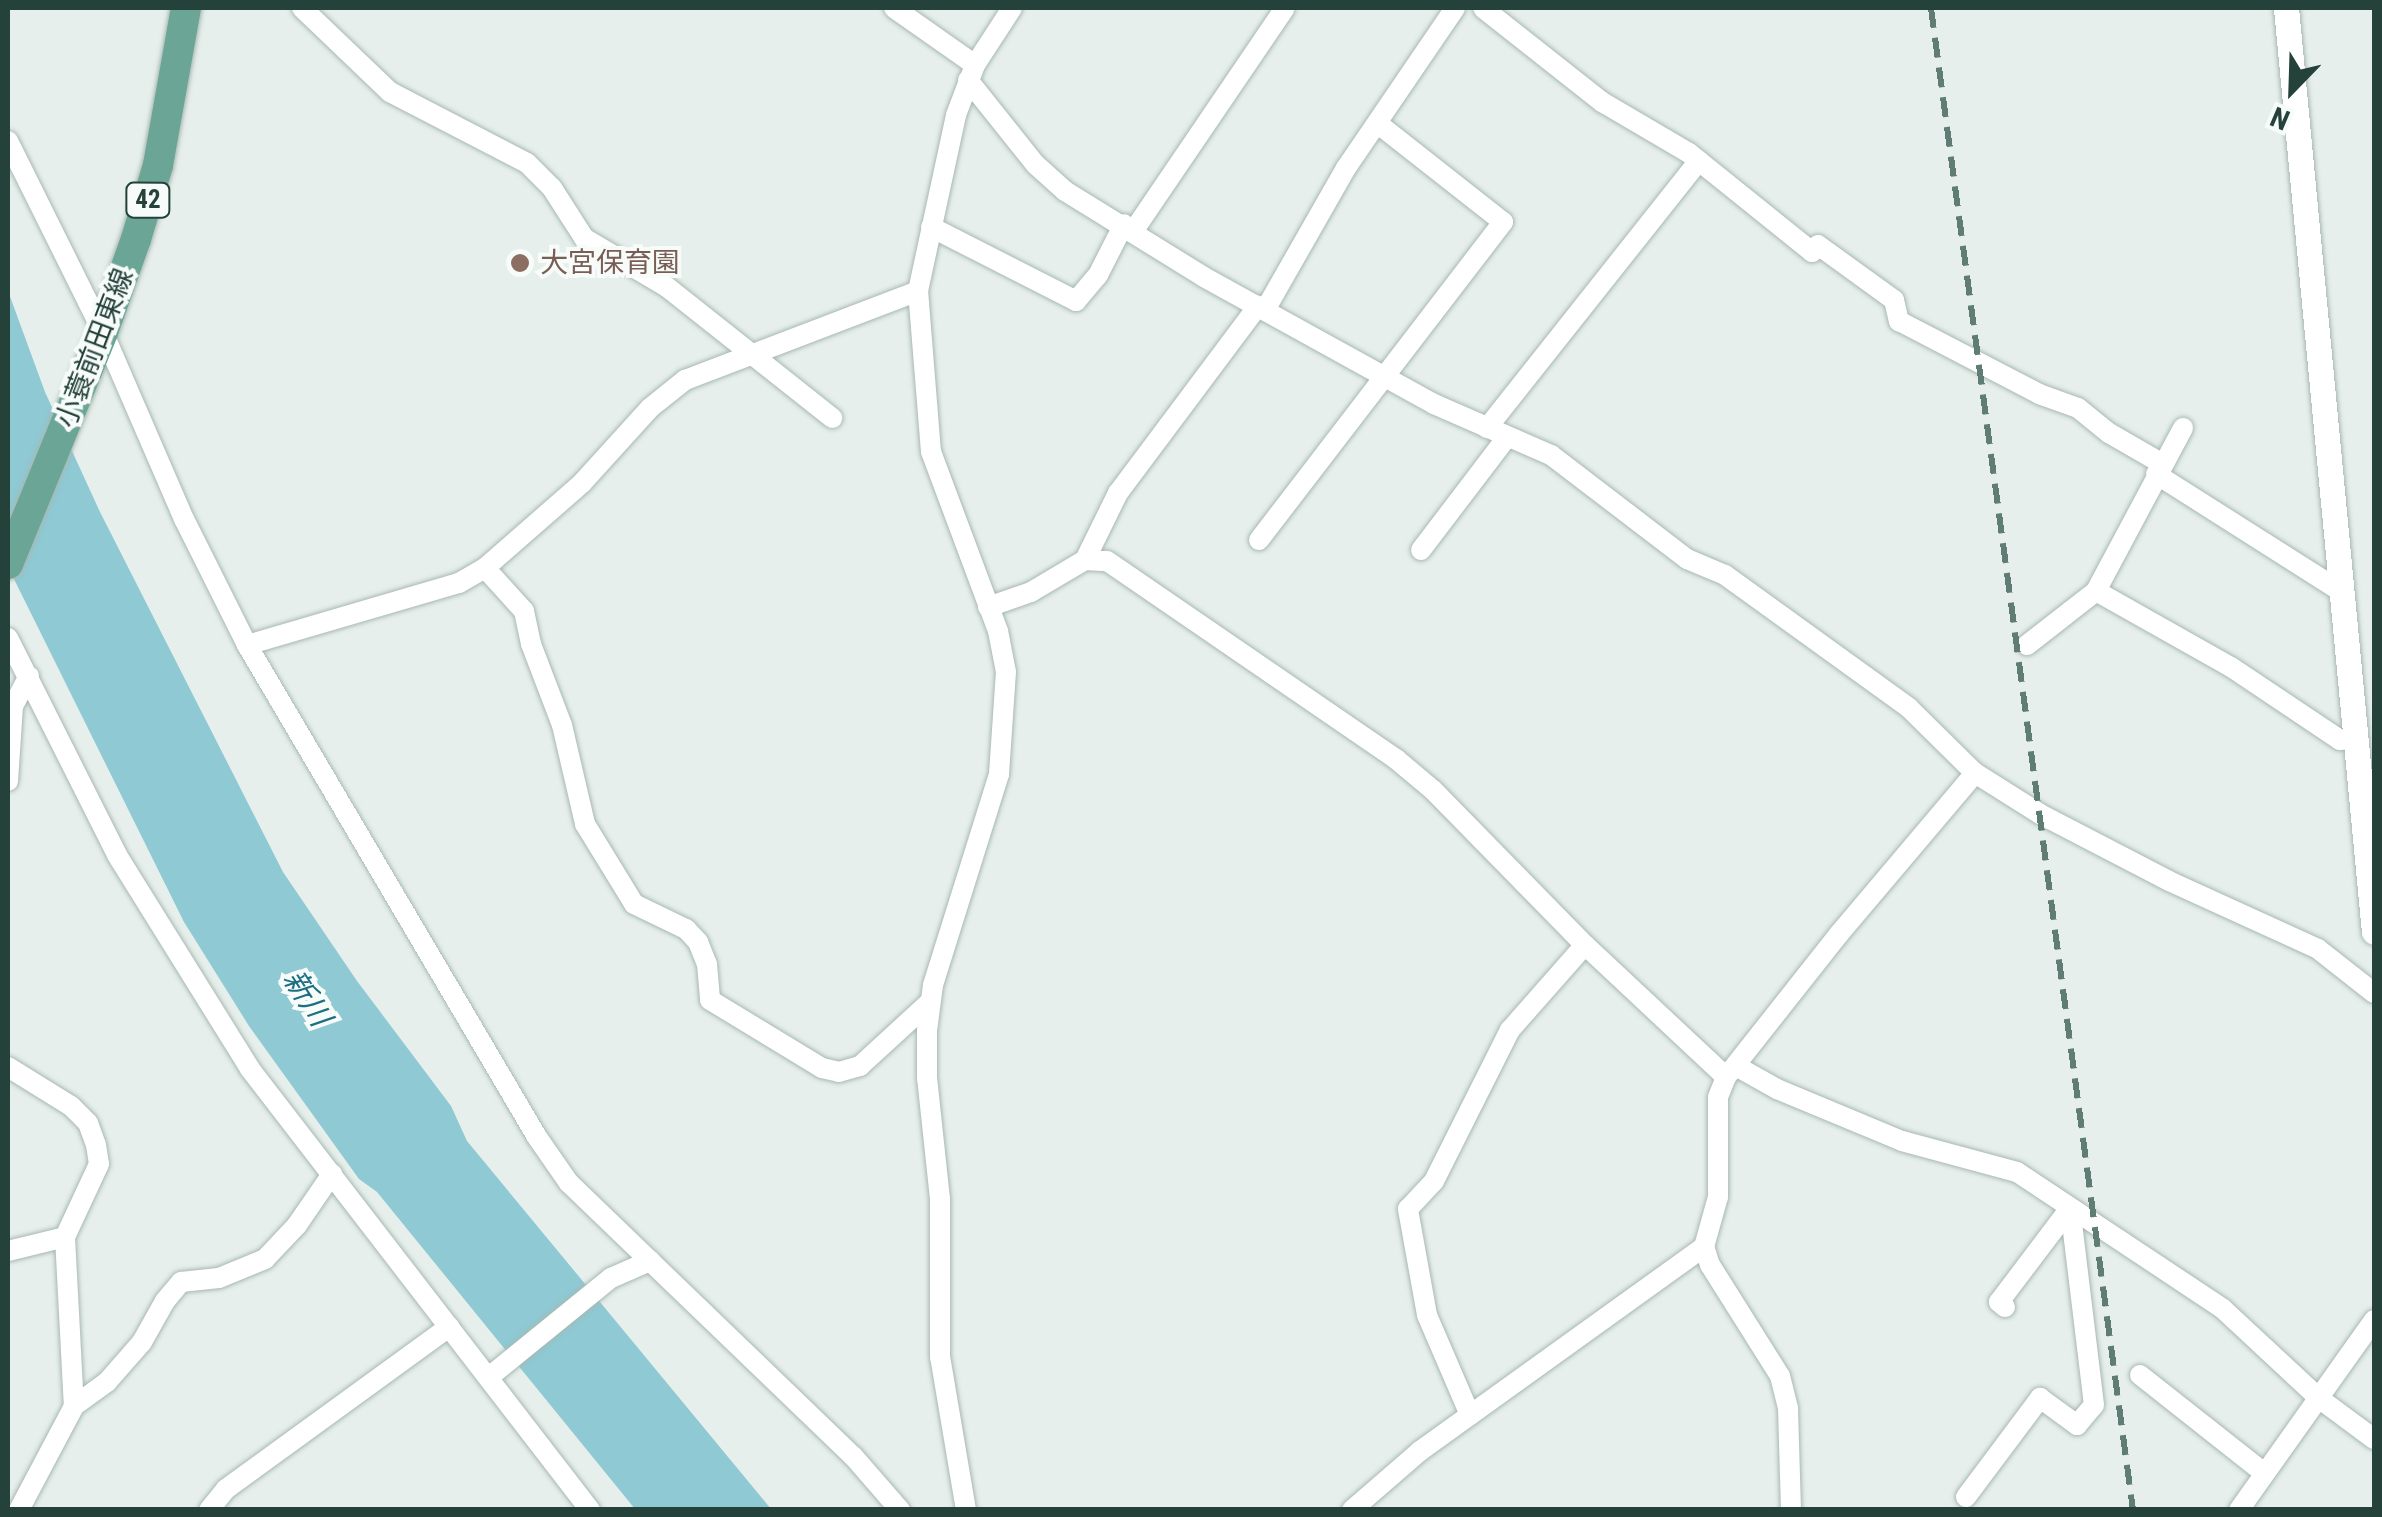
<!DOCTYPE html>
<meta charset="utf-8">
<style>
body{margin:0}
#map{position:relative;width:2382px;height:1517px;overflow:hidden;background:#e6efeb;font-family:"Roboto Condensed","Noto Sans JP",sans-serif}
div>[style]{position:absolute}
.water>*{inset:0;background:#8ec9d4}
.roads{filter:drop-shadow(0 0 2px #a8b8b2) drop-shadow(0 0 2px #a8b8b2)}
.minor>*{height:20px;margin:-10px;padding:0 10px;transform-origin:10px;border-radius:10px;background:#fff}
.tertiary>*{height:25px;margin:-12.5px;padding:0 12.5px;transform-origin:12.5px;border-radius:12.5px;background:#fff}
.primary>*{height:30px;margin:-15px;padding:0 15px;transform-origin:15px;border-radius:15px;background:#6aa596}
.rail>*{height:6px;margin-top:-3px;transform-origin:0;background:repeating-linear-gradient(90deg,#5f7d75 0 20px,transparent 0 30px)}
.dots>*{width:28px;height:28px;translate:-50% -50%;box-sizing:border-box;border:5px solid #f7fbf9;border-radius:50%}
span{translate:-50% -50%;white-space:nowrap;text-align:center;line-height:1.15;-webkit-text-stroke:8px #f7fbf9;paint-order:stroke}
.shield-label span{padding:2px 8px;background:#f7fbf9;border:2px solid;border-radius:8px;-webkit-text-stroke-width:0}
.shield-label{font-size:25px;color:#24423a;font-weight:700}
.education-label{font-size:28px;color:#785e54}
.left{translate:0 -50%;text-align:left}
.street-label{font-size:28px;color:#24423a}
.water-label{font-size:30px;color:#1c6f80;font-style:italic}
.frame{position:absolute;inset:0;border:10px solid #24423a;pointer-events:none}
.north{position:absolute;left:2242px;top:40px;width:100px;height:100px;-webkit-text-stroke:8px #f7fbf9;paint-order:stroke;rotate:203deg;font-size:28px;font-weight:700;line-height:40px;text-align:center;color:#24423a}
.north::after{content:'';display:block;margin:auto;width:35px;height:45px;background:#24423a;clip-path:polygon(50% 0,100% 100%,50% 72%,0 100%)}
</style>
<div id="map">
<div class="water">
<div style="clip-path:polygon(8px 291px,45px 392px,100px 512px,283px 872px,357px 981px,451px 1106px,467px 1141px,771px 1509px,635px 1509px,377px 1192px,359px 1179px,249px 1026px,184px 922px,8px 567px)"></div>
</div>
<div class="roads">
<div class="minor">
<div style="left:302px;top:8px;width:122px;rotate:43.7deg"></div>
<div style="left:390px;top:92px;width:154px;rotate:27.4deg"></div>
<div style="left:527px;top:163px;width:35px;rotate:45deg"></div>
<div style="left:552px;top:188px;width:59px;rotate:57.4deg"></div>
<div style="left:584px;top:238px;width:96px;rotate:30.6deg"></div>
<div style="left:667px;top:287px;width:211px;rotate:38.4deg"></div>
<div style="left:894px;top:8px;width:99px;rotate:35.1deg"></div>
<div style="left:1483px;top:8px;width:152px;rotate:38.3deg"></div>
<div style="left:1602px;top:102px;width:101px;rotate:30.4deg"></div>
<div style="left:1689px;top:153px;width:158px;rotate:38.8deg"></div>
<div style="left:1812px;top:252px;width:9px;rotate:-49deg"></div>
<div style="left:1818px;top:245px;width:94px;rotate:35.9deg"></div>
<div style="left:1894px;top:300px;width:22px;rotate:77deg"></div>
<div style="left:1899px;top:321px;width:158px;rotate:27.5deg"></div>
<div style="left:2039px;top:394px;width:41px;rotate:19.7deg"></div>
<div style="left:2078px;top:408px;width:40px;rotate:39deg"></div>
<div style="left:2109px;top:433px;width:60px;rotate:30deg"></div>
<div style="left:968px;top:80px;width:107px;rotate:51.4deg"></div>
<div style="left:1035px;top:164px;width:40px;rotate:42deg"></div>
<div style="left:1065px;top:191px;width:163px;rotate:31.7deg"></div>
<div style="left:1204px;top:277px;width:263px;rotate:28.9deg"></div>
<div style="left:1434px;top:404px;width:128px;rotate:23.6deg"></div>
<div style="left:1551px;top:455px;width:171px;rotate:37.4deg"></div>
<div style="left:1687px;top:559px;width:41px;rotate:22.8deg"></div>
<div style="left:1725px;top:575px;width:226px;rotate:35.8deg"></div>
<div style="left:1908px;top:707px;width:94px;rotate:44.6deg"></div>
<div style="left:1975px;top:773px;width:77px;rotate:32.2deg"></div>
<div style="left:2040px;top:814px;width:145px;rotate:27.4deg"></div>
<div style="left:2169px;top:881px;width:164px;rotate:24.5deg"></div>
<div style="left:2318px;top:949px;width:71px;rotate:38.2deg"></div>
<div style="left:8px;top:141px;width:213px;rotate:63.6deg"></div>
<div style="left:103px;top:332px;width:204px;rotate:66.6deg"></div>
<div style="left:184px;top:519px;width:141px;rotate:63.4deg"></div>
<div style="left:247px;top:645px;width:571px;rotate:59.48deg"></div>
<div style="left:537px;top:1137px;width:56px;rotate:55.2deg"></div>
<div style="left:569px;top:1183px;width:394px;rotate:43.9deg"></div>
<div style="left:853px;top:1456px;width:72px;rotate:49deg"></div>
<div style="left:931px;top:227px;width:163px;rotate:27deg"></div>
<div style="left:1076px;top:301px;width:34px;rotate:-50deg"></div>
<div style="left:1098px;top:275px;width:57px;rotate:-63deg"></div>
<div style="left:1134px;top:230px;width:268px;rotate:-55.8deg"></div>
<div style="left:1265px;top:310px;width:163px;rotate:-60.3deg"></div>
<div style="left:1346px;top:168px;width:194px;rotate:-55.7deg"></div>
<div style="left:1487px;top:428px;width:341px;rotate:-51.6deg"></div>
<div style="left:2156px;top:474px;width:220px;rotate:32.4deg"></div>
<div style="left:1259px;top:540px;width:401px;rotate:-52.5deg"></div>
<div style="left:1503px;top:222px;width:160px;rotate:-141.8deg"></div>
<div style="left:1421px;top:550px;width:142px;rotate:-52.7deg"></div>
<div style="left:1085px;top:560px;width:75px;rotate:-63.8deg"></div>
<div style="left:1118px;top:493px;width:234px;rotate:-53.2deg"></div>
<div style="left:485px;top:568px;width:58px;rotate:47.8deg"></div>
<div style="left:524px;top:611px;width:34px;rotate:78deg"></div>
<div style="left:531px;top:644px;width:87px;rotate:69.1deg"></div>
<div style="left:562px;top:725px;width:102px;rotate:76.9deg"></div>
<div style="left:585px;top:824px;width:94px;rotate:58.5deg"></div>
<div style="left:634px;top:904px;width:58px;rotate:25.7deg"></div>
<div style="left:686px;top:929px;width:18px;rotate:47deg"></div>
<div style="left:698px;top:942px;width:24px;rotate:68deg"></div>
<div style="left:707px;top:964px;width:36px;rotate:85deg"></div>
<div style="left:710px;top:1000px;width:131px;rotate:31.3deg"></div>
<div style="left:822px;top:1068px;width:17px;rotate:13deg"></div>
<div style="left:839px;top:1072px;width:22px;rotate:-16deg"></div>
<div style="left:860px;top:1066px;width:96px;rotate:-42.5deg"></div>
<div style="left:2096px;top:591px;width:155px;rotate:29.4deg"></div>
<div style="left:2231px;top:667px;width:131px;rotate:33.8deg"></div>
<div style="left:2340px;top:740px;width:16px;rotate:-4deg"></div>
<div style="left:988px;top:607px;width:46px;rotate:-19.2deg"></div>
<div style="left:1031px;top:592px;width:63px;rotate:-30.7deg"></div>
<div style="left:1085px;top:560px;width:22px;rotate:3deg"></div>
<div style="left:1107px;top:561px;width:350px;rotate:34.4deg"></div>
<div style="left:1396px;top:759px;width:48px;rotate:40deg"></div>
<div style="left:1433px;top:790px;width:217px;rotate:45.6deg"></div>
<div style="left:1585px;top:945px;width:193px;rotate:43.1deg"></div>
<div style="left:8px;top:638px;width:243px;rotate:63.3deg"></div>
<div style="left:117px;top:855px;width:252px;rotate:58.1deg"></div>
<div style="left:250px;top:1069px;width:557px;rotate:52.37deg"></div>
<div style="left:247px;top:645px;width:221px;rotate:-16.3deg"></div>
<div style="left:459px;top:583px;width:30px;rotate:-30deg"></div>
<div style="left:485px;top:568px;width:129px;rotate:-41.2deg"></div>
<div style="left:582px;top:483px;width:101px;rotate:-47.8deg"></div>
<div style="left:650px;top:408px;width:45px;rotate:-38.7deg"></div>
<div style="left:685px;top:380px;width:249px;rotate:-20.9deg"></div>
<div style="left:2027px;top:645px;width:88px;rotate:-38deg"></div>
<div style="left:2096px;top:591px;width:185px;rotate:-61.9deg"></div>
<div style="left:8px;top:781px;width:75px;rotate:-86.2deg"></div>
<div style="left:13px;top:706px;width:34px;rotate:-62deg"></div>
<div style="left:1736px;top:1066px;width:47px;rotate:29.3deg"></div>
<div style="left:1777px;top:1089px;width:135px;rotate:22.6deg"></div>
<div style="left:1902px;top:1141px;width:119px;rotate:15.1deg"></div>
<div style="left:2017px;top:1172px;width:247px;rotate:33.6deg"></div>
<div style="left:2223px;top:1309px;width:132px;rotate:42.9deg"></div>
<div style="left:2320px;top:1399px;width:67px;rotate:36.5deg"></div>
<div style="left:8px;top:1067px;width:74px;rotate:31.8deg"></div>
<div style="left:71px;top:1106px;width:24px;rotate:45deg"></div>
<div style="left:88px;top:1123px;width:23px;rotate:70deg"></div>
<div style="left:96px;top:1145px;width:19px;rotate:81deg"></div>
<div style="left:99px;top:1164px;width:81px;rotate:115deg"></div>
<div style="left:65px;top:1237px;width:169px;rotate:87deg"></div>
<div style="left:8px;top:1251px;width:59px;rotate:-13.8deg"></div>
<div style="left:2005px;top:1307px;width:8px;rotate:-140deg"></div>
<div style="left:1999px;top:1302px;width:118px;rotate:-52.9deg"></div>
<div style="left:2140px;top:1375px;width:158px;rotate:38.3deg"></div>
<div style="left:489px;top:1377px;width:157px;rotate:-39.1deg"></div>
<div style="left:611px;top:1278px;width:43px;rotate:-23.6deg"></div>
<div style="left:1470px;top:1415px;width:109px;rotate:-113.3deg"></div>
<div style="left:1427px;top:1315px;width:108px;rotate:-100.2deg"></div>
<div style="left:1408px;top:1209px;width:38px;rotate:-47deg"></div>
<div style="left:1434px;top:1181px;width:169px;rotate:-63.3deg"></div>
<div style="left:1510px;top:1030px;width:113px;rotate:-48.6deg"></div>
<div style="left:1966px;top:1497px;width:124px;rotate:-53.2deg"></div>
<div style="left:2040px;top:1398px;width:46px;rotate:36.1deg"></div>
<div style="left:2077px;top:1425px;width:26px;rotate:-50deg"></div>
<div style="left:2094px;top:1405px;width:198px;rotate:-96.9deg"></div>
<div style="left:19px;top:1510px;width:118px;rotate:-62.1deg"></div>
<div style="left:74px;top:1406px;width:41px;rotate:-36deg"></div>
<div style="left:107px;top:1382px;width:53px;rotate:-48.8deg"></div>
<div style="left:142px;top:1342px;width:47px;rotate:-60.7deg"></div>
<div style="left:165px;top:1301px;width:25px;rotate:-50deg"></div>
<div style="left:181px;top:1282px;width:38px;rotate:-6deg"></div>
<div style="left:219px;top:1278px;width:50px;rotate:-22.4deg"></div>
<div style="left:265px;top:1259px;width:47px;rotate:-46.7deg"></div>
<div style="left:297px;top:1225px;width:62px;rotate:-55.5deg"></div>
<div style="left:209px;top:1510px;width:27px;rotate:-51deg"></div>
<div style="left:226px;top:1489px;width:276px;rotate:-36deg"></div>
<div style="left:966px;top:1510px;width:155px;rotate:-99.6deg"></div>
<div style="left:940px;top:1357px;width:158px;rotate:-90deg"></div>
<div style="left:940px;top:1199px;width:122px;rotate:-96.1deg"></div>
<div style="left:927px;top:1078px;width:47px;rotate:-90deg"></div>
<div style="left:927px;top:1031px;width:46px;rotate:-82.6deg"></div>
<div style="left:933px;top:985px;width:221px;rotate:-72.6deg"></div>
<div style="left:999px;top:774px;width:102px;rotate:-86.1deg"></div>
<div style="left:1006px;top:672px;width:42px;rotate:-101deg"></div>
<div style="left:998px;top:631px;width:191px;rotate:-110.5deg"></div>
<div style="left:931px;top:452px;width:162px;rotate:-94.6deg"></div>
<div style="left:918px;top:291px;width:180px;rotate:-77.8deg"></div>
<div style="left:956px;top:115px;width:53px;rotate:-69.2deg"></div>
<div style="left:975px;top:65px;width:68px;rotate:-57deg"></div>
<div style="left:1352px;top:1510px;width:90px;rotate:-40.9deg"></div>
<div style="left:1420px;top:1451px;width:350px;rotate:-35.7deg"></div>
<div style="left:1791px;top:1510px;width:102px;rotate:-91.7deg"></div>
<div style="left:1788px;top:1408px;width:33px;rotate:-104deg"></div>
<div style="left:1780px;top:1376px;width:131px;rotate:-122.2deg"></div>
<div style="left:1710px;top:1265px;width:19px;rotate:-108deg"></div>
<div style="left:1704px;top:1247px;width:52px;rotate:-74.4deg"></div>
<div style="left:1718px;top:1197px;width:100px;rotate:-90deg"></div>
<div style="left:1718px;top:1097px;width:22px;rotate:-68deg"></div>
<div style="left:1726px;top:1077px;width:182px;rotate:-51.7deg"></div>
<div style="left:1839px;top:934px;width:211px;rotate:-49.8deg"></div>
<div style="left:2239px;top:1510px;width:233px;rotate:-54.6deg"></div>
</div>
<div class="tertiary">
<div style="left:2286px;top:8px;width:928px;rotate:84.56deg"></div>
</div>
<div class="primary">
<div style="left:8px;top:564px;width:251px;rotate:-67.7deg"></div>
<div style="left:103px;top:332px;width:99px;rotate:-70.5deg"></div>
<div style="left:136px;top:239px;width:77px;rotate:-73.4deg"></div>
<div style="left:158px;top:165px;width:159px;rotate:-79.9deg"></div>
</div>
</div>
<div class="rail">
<div style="left:1931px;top:8px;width:1516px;rotate:82.34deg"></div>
</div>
<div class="dots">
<div style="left:520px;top:263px;background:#8d6e63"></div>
</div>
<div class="shield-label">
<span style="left:148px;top:200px">42</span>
</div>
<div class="education-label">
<span class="left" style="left:540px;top:263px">大宮保育園</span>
</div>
<div class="street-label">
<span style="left:95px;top:348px;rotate:-69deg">小蓑前田東線</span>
</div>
<div class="water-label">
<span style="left:307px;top:998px;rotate:57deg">新川</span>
</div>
<div class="frame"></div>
<div class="north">N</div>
</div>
